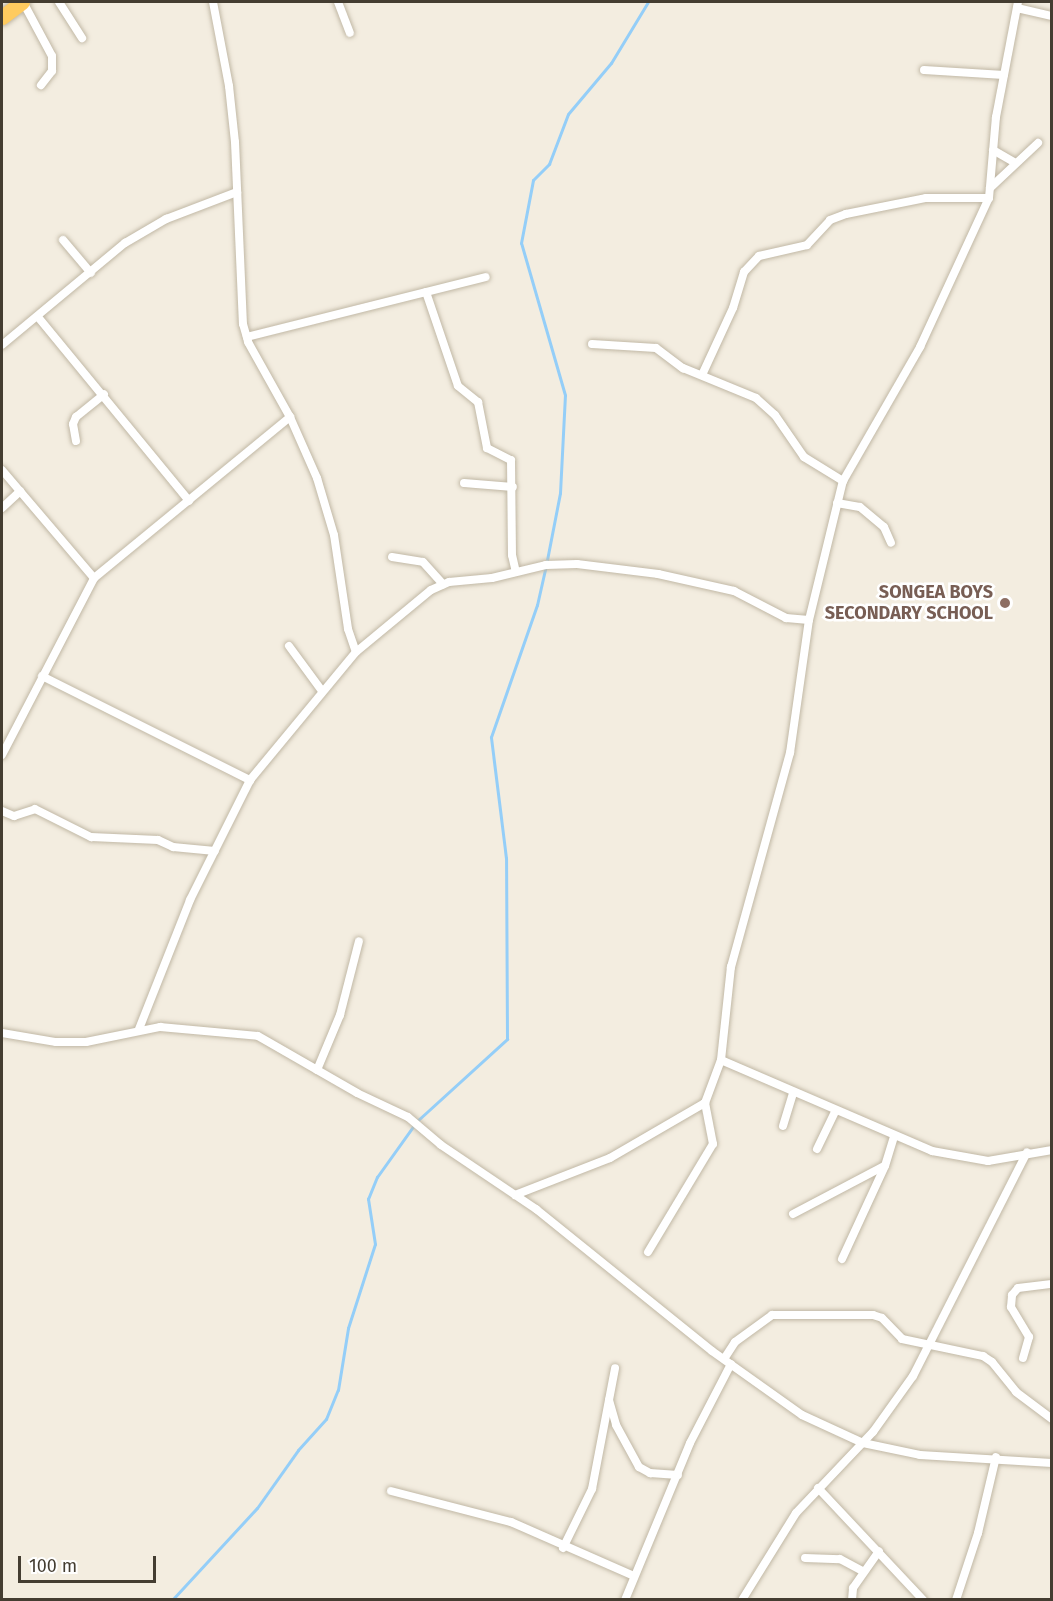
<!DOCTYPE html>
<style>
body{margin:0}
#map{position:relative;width:1053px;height:1601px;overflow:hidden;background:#f3ede0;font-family:"Fira Sans",sans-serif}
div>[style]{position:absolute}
.stream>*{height:3px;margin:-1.5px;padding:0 1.5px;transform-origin:1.5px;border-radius:1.5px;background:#94cef8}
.roads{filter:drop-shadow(0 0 2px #c1b8a5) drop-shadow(0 0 2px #c1b8a5)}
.street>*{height:8px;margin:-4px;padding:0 4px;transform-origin:4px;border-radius:4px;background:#fff}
.highway>*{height:15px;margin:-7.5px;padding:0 7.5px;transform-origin:7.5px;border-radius:7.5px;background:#ffcb5f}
.dots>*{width:16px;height:16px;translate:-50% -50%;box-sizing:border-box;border:3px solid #fff;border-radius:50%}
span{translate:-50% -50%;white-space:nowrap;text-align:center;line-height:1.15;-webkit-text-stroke:5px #fff;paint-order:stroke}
.education-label{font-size:18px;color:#785e54;font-weight:700}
.right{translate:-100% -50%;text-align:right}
.frame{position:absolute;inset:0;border:3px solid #443d31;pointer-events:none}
.scale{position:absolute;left:18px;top:1556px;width:138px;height:27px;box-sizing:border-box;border:3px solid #443d31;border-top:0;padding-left:8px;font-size:18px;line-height:21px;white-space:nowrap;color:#443d31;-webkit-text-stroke:4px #fff;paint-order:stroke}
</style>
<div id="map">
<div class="stream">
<div style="left:172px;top:1600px;width:125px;rotate:-47.3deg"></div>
<div style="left:257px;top:1508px;width:71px;rotate:-54.7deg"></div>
<div style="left:298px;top:1450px;width:42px;rotate:-47.9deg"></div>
<div style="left:326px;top:1419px;width:31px;rotate:-68deg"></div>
<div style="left:338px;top:1390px;width:63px;rotate:-80.8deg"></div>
<div style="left:348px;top:1328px;width:88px;rotate:-72.2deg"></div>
<div style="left:375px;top:1244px;width:46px;rotate:-98.8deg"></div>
<div style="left:368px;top:1199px;width:24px;rotate:-68deg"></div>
<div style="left:377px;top:1177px;width:69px;rotate:-54.5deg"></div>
<div style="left:417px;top:1121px;width:122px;rotate:-42.3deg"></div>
<div style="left:507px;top:1039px;width:181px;rotate:-90.3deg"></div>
<div style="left:506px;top:858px;width:122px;rotate:-97.1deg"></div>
<div style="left:491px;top:737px;width:140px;rotate:-70.8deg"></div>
<div style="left:537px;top:605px;width:41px;rotate:-77.3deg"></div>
<div style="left:546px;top:565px;width:73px;rotate:-79deg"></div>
<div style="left:560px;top:493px;width:98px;rotate:-87.1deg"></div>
<div style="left:565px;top:395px;width:158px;rotate:-106.1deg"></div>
<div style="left:521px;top:243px;width:64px;rotate:-79.2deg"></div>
<div style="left:533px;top:180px;width:23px;rotate:-45deg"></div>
<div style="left:549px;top:164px;width:53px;rotate:-69.2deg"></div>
<div style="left:568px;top:114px;width:67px;rotate:-49.9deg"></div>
<div style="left:611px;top:63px;width:71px;rotate:-58.8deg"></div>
</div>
<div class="roads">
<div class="street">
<div style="left:23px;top:2px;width:61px;rotate:61.8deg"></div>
<div style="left:52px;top:56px;width:15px;rotate:90deg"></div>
<div style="left:52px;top:71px;width:18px;rotate:128deg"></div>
<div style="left:59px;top:2px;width:43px;rotate:57.4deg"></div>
<div style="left:213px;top:2px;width:86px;rotate:79.2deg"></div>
<div style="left:229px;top:86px;width:56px;rotate:83.9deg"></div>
<div style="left:235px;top:142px;width:182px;rotate:87.5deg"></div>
<div style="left:243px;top:324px;width:19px;rotate:74deg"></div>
<div style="left:248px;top:342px;width:86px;rotate:60.8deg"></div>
<div style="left:290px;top:417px;width:67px;rotate:66.1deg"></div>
<div style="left:317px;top:478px;width:59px;rotate:73.4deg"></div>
<div style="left:334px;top:535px;width:95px;rotate:81.5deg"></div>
<div style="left:348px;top:629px;width:24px;rotate:71deg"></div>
<div style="left:338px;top:2px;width:33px;rotate:69deg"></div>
<div style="left:1017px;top:8px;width:36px;rotate:13deg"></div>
<div style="left:924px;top:70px;width:80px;rotate:3.6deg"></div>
<div style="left:993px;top:150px;width:24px;rotate:30deg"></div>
<div style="left:990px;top:188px;width:66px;rotate:-43.2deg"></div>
<div style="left:63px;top:240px;width:43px;rotate:49.7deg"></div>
<div style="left:426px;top:292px;width:99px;rotate:71.2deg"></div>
<div style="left:458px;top:386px;width:26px;rotate:39deg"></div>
<div style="left:478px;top:402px;width:47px;rotate:78.9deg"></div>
<div style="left:487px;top:448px;width:27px;rotate:27deg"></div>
<div style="left:511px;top:460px;width:95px;rotate:89.4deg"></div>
<div style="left:512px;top:555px;width:17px;rotate:77deg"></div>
<div style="left:38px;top:317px;width:238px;rotate:50.6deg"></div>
<div style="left:247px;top:337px;width:246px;rotate:-14.1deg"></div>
<div style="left:592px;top:344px;width:64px;rotate:3.6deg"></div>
<div style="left:656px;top:348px;width:34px;rotate:37deg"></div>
<div style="left:683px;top:368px;width:79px;rotate:22.3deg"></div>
<div style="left:756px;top:398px;width:25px;rotate:42deg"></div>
<div style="left:775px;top:415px;width:51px;rotate:55.4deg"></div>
<div style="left:804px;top:457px;width:46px;rotate:31.6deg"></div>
<div style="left:2px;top:345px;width:160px;rotate:-39.7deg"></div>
<div style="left:125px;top:243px;width:48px;rotate:-30.3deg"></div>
<div style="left:166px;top:219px;width:76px;rotate:-20.8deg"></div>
<div style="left:702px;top:375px;width:74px;rotate:-65.2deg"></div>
<div style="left:733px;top:308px;width:38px;rotate:-73deg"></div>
<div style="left:744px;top:272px;width:22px;rotate:-47deg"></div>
<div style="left:759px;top:256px;width:49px;rotate:-12.9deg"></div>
<div style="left:807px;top:245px;width:34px;rotate:-47deg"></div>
<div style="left:830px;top:220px;width:17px;rotate:-21deg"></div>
<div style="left:846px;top:214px;width:82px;rotate:-11.3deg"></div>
<div style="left:926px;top:198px;width:63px"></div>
<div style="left:76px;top:441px;width:17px;rotate:-100deg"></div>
<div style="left:73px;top:424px;width:8px;rotate:-67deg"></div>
<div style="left:76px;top:417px;width:36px;rotate:-39deg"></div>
<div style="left:2px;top:470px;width:142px;rotate:49.6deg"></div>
<div style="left:464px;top:483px;width:49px;rotate:4.7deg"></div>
<div style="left:837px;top:503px;width:23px;rotate:10deg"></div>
<div style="left:860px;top:507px;width:31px;rotate:40deg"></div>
<div style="left:884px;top:527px;width:17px;rotate:66deg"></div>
<div style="left:2px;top:508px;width:25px;rotate:-43deg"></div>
<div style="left:392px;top:557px;width:31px;rotate:9deg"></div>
<div style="left:423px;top:562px;width:30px;rotate:48deg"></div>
<div style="left:289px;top:646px;width:56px;rotate:53.7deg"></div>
<div style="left:42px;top:676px;width:233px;rotate:26.6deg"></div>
<div style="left:2px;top:755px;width:199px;rotate:-62.5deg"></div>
<div style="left:94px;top:578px;width:254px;rotate:-39.4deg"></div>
<div style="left:2px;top:811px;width:13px;rotate:23deg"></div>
<div style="left:14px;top:816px;width:22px;rotate:-18deg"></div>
<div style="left:35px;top:809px;width:63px;rotate:26.6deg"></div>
<div style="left:91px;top:837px;width:67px;rotate:2.6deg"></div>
<div style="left:158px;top:840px;width:17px;rotate:25deg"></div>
<div style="left:173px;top:847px;width:42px;rotate:5.4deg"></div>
<div style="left:139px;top:1029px;width:139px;rotate:-68.4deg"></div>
<div style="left:190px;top:900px;width:134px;rotate:-63.4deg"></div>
<div style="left:250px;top:780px;width:166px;rotate:-50.4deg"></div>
<div style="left:356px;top:652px;width:97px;rotate:-39.6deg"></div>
<div style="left:431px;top:590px;width:20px;rotate:-24deg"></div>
<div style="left:449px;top:582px;width:43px;rotate:-5.3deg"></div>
<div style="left:492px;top:578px;width:56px;rotate:-13.5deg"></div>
<div style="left:546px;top:565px;width:31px;rotate:-2deg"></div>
<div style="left:577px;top:564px;width:82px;rotate:7deg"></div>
<div style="left:658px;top:574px;width:78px;rotate:12.6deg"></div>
<div style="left:734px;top:591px;width:59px;rotate:27.4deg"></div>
<div style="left:786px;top:618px;width:23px;rotate:5deg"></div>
<div style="left:2px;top:1033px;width:55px;rotate:9.5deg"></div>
<div style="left:56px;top:1042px;width:30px"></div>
<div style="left:86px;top:1042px;width:76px;rotate:-11.5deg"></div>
<div style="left:160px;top:1027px;width:98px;rotate:5.2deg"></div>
<div style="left:258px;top:1036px;width:114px;rotate:29.9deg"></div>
<div style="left:357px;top:1093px;width:56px;rotate:25.2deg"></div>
<div style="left:408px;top:1117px;width:43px;rotate:40.3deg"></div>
<div style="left:441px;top:1145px;width:115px;rotate:34deg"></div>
<div style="left:536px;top:1209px;width:226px;rotate:38.9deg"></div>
<div style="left:712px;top:1351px;width:110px;rotate:35.4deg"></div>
<div style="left:802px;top:1415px;width:67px;rotate:24.7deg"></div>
<div style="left:863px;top:1443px;width:58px;rotate:11.9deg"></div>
<div style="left:920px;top:1455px;width:132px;rotate:3.5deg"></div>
<div style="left:721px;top:1060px;width:230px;rotate:23.3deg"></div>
<div style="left:932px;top:1151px;width:57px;rotate:10.1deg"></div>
<div style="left:988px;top:1161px;width:65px;rotate:-9.8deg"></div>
<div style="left:317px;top:1070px;width:60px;rotate:-67.3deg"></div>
<div style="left:340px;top:1015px;width:76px;rotate:-75.6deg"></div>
<div style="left:783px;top:1126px;width:34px;rotate:-73deg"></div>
<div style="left:817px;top:1149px;width:41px;rotate:-64.1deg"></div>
<div style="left:515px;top:1195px;width:102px;rotate:-21.3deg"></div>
<div style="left:610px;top:1158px;width:110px;rotate:-30.1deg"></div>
<div style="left:793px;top:1214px;width:103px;rotate:-27.8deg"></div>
<div style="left:648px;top:1252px;width:126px;rotate:-59deg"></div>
<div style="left:713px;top:1144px;width:42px;rotate:-101deg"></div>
<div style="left:705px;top:1103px;width:46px;rotate:-69.6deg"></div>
<div style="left:721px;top:1060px;width:94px;rotate:-83.9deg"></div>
<div style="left:731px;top:967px;width:222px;rotate:-74.6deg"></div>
<div style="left:790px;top:753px;width:134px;rotate:-81.9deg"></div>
<div style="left:809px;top:620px;width:143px;rotate:-76.3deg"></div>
<div style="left:843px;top:481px;width:155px;rotate:-60.1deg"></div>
<div style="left:920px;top:347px;width:164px;rotate:-65.2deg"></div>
<div style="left:989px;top:198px;width:81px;rotate:-85.1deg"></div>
<div style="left:996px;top:117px;width:117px;rotate:-79.2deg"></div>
<div style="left:842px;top:1259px;width:102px;rotate:-65.2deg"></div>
<div style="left:885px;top:1166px;width:31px;rotate:-73deg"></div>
<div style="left:1023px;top:1358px;width:22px;rotate:-74deg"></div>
<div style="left:1029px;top:1337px;width:35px;rotate:-121deg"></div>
<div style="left:1011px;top:1307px;width:12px;rotate:-85deg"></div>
<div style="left:1012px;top:1295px;width:9px;rotate:-49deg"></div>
<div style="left:1018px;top:1288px;width:34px;rotate:-7deg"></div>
<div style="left:724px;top:1359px;width:20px;rotate:-57deg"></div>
<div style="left:735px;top:1342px;width:46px;rotate:-36.1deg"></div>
<div style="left:772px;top:1315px;width:101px"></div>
<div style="left:873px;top:1315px;width:9px;rotate:18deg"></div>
<div style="left:882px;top:1318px;width:29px;rotate:46deg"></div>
<div style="left:902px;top:1339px;width:83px;rotate:11.9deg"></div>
<div style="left:983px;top:1356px;width:11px;rotate:34deg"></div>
<div style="left:992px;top:1362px;width:38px;rotate:51deg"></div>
<div style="left:1016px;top:1392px;width:45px;rotate:36.9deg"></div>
<div style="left:609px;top:1400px;width:26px;rotate:74deg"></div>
<div style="left:616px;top:1425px;width:48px;rotate:61.3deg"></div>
<div style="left:639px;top:1467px;width:13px;rotate:29deg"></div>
<div style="left:650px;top:1473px;width:28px;rotate:4deg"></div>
<div style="left:818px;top:1488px;width:154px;rotate:46.8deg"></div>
<div style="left:391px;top:1491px;width:124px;rotate:14.5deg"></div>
<div style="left:511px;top:1522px;width:134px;rotate:23.7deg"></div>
<div style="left:563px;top:1548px;width:66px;rotate:-63.8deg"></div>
<div style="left:592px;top:1489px;width:123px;rotate:-79.2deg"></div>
<div style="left:805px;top:1558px;width:35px;rotate:2deg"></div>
<div style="left:840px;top:1559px;width:27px;rotate:28deg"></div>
<div style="left:625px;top:1600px;width:170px;rotate:-67.5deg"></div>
<div style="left:690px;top:1443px;width:89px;rotate:-62.6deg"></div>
<div style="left:742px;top:1600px;width:102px;rotate:-58.2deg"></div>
<div style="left:796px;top:1513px;width:112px;rotate:-46.5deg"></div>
<div style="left:873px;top:1432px;width:69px;rotate:-54.5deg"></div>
<div style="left:913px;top:1376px;width:251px;rotate:-63deg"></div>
<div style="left:852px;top:1600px;width:12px;rotate:-85deg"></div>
<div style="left:853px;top:1588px;width:45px;rotate:-54.9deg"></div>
<div style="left:956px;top:1600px;width:71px;rotate:-71.8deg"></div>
<div style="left:978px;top:1533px;width:78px;rotate:-76.7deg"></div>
</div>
<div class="highway">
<div style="left:2px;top:17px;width:25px;rotate:-37deg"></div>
</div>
</div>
<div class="dots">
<div style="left:1005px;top:603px;background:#8d6e63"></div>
</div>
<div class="education-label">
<span class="right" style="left:993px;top:603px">SONGEA BOYS<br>SECONDARY SCHOOL</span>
</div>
<div class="frame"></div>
<div class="scale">100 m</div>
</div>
